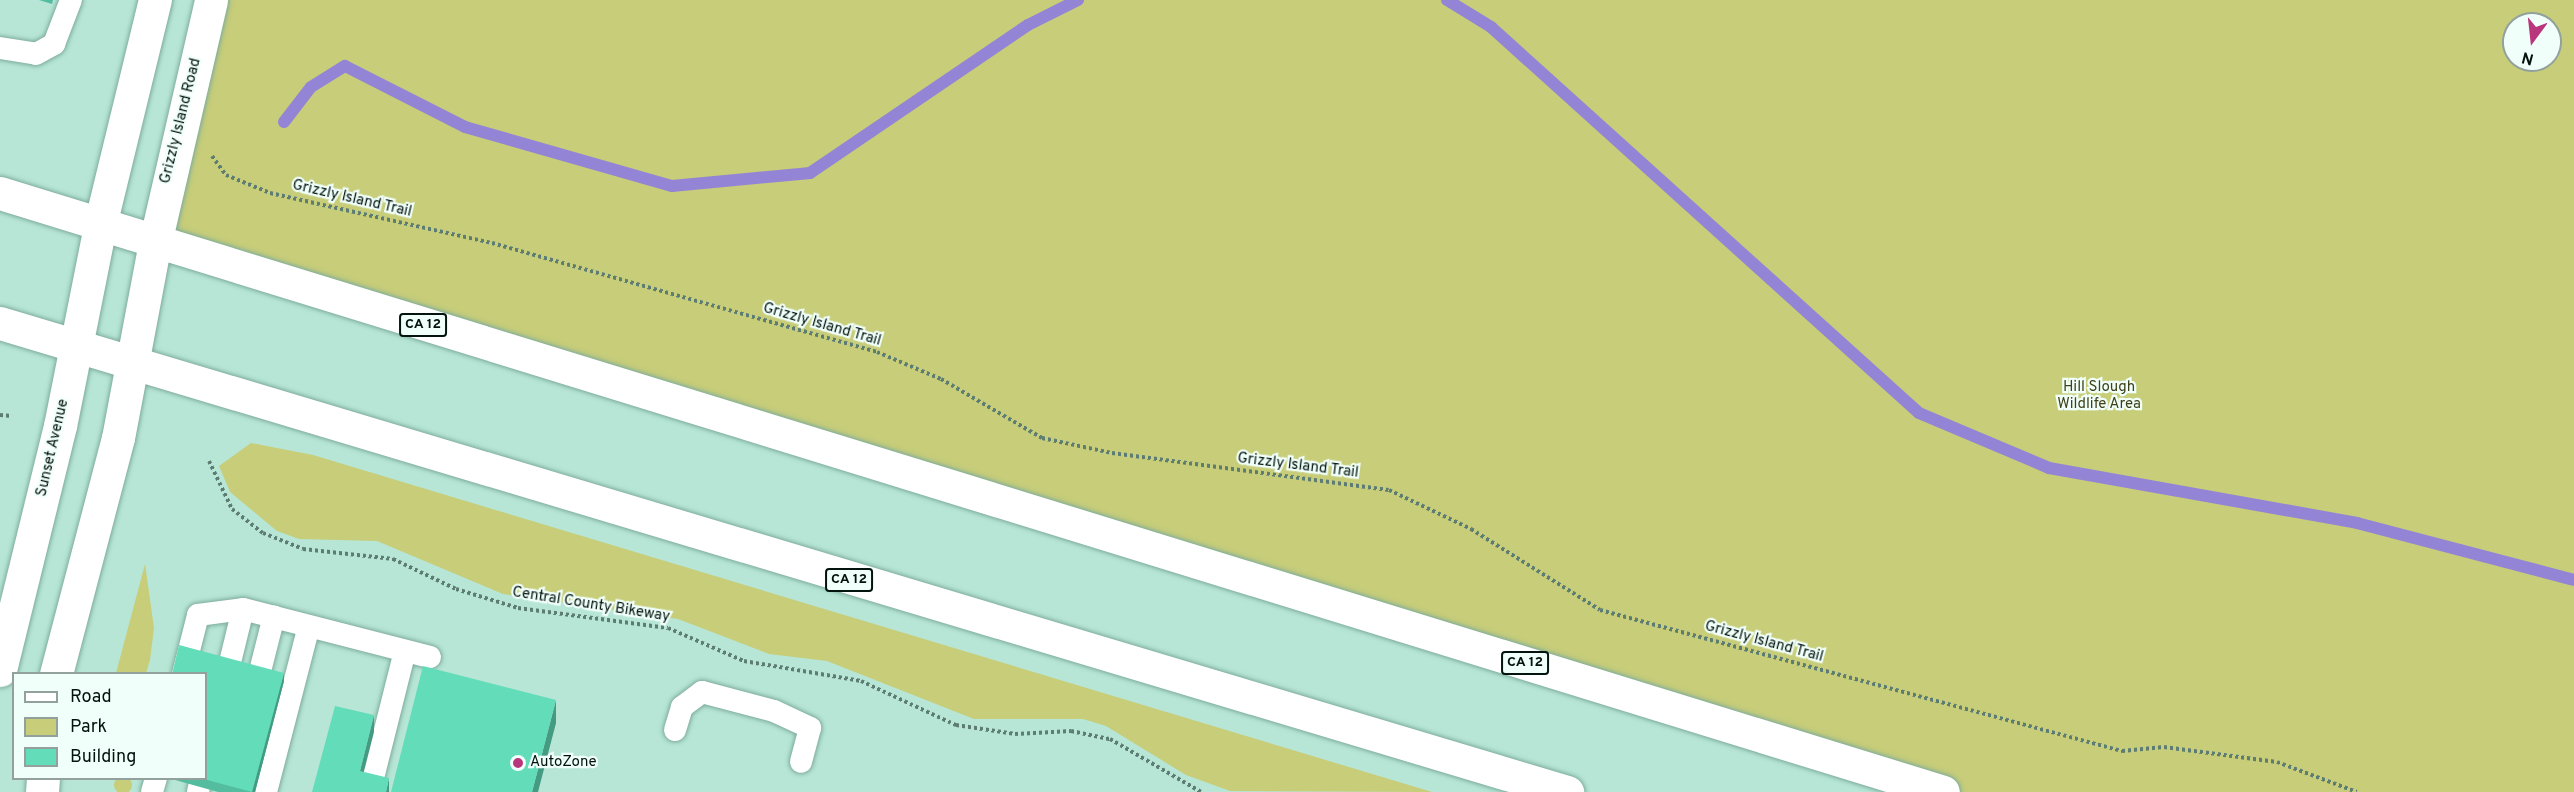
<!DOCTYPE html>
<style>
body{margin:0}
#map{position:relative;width:2574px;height:792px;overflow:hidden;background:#b7e6d6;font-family:Overpass,sans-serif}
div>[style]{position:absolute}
.green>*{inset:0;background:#c7cd79}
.round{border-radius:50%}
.stream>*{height:12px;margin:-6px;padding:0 6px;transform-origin:6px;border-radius:6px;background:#9484d6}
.path>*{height:4px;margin-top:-2px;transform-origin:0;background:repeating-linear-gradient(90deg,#5d7c72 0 3px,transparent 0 6px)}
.roads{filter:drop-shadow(0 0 2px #7eac9c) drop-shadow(0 0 2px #7eac9c)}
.service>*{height:22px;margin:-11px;padding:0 11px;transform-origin:11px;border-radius:11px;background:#fff}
.tertiary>*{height:33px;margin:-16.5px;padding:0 16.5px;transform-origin:16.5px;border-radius:16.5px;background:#fff}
.secondary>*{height:33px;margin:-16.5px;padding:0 16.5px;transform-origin:16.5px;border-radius:16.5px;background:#fff}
.trunk>*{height:33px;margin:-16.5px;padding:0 16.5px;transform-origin:16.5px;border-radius:16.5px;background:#fff}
.wall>*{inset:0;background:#55bd9f}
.shaded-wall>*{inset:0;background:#459a82}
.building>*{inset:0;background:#63dcb9}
.dots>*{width:16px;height:16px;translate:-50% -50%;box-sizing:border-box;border:3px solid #f1fffa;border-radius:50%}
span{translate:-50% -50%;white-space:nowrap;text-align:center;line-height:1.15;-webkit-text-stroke:4.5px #f1fffa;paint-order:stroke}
.shield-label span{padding:2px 4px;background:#f1fffa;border:2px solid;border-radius:4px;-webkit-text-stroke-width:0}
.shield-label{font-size:14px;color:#03130e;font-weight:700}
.street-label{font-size:15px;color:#03130e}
.park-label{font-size:15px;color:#3f4118}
.poi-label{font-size:15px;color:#03130e}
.left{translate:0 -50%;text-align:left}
.legend{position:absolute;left:12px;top:672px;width:195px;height:108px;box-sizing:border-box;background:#f1fffa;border:2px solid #92a19c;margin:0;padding:8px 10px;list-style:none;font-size:18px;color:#03130e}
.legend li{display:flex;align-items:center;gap:12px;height:30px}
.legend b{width:30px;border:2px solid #92a19c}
.north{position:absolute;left:2502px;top:12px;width:60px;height:60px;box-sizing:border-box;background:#f1fffa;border:2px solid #92a19c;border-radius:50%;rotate:195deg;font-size:16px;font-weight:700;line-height:24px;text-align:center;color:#03130e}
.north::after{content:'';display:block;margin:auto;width:21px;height:27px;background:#b9357c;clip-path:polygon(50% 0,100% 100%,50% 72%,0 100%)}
</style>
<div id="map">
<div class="green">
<div style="clip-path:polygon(evenodd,211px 0,2574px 0,2574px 792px,1943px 792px,155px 243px,211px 0,2514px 24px,2550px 24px,2550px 60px,2514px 60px,2514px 24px)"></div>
<div style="clip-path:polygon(251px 443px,313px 455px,1432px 792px,1230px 791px,1186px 775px,1106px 726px,1083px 719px,974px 719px,827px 661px,769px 654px,678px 619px,503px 594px,377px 541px,299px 539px,277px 531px,230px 492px,219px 466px)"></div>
<div style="clip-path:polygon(145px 564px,154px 628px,150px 660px,146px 673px,116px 673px)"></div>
<div class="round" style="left:114px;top:776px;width:18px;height:18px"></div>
</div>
<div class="stream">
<div style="left:1447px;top:0;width:52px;rotate:31.5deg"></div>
<div style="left:1491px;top:27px;width:576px;rotate:42.05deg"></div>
<div style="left:1919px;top:413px;width:141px;rotate:22.9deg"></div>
<div style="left:2049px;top:468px;width:313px;rotate:10.1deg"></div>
<div style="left:2357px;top:523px;width:224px;rotate:14.7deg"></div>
<div style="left:284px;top:122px;width:44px;rotate:-52.4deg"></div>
<div style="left:311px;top:87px;width:40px;rotate:-32deg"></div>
<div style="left:345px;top:66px;width:135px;rotate:26.9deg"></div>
<div style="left:465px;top:127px;width:215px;rotate:15.9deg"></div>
<div style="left:672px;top:186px;width:139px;rotate:-5.4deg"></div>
<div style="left:810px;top:173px;width:263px;rotate:-34.2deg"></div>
<div style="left:1028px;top:25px;width:56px;rotate:-26.6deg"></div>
</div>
<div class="path">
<div style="left:212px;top:156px;width:24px;rotate:54deg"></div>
<div style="left:226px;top:175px;width:48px;rotate:22.2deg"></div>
<div style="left:270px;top:193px;width:228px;rotate:12.7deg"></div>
<div style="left:492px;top:243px;width:400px;rotate:15.8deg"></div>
<div style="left:877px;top:352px;width:69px;rotate:22.9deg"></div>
<div style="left:941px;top:379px;width:117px;rotate:30.3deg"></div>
<div style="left:1042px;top:438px;width:72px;rotate:12.1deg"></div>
<div style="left:1112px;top:453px;width:279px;rotate:7.6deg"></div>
<div style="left:1389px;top:490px;width:91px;rotate:25.4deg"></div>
<div style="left:1471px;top:529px;width:152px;rotate:32.1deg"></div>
<div style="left:1600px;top:610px;width:541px;rotate:15.12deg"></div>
<div style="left:2122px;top:751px;width:42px;rotate:-5.4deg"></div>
<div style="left:2164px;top:747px;width:114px;rotate:7.6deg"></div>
<div style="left:2277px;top:762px;width:85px;rotate:20.6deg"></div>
<div style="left:0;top:415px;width:12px;rotate:5deg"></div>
<div style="left:209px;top:461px;width:53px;rotate:64.4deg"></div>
<div style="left:232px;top:509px;width:39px;rotate:38deg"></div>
<div style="left:263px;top:533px;width:43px;rotate:21.8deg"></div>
<div style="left:303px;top:549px;width:91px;rotate:6.3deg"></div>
<div style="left:393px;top:559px;width:70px;rotate:25.5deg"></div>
<div style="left:456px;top:589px;width:65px;rotate:17deg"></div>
<div style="left:518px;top:608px;width:151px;rotate:7.6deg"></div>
<div style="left:668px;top:628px;width:83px;rotate:23.5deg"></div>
<div style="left:744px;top:661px;width:119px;rotate:9.7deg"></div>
<div style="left:861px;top:681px;width:105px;rotate:24.9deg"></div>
<div style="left:956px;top:725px;width:60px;rotate:8.7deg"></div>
<div style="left:1015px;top:734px;width:56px;rotate:-3.1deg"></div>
<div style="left:1071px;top:731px;width:40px;rotate:12deg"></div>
<div style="left:1110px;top:739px;width:105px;rotate:30.2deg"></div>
</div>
<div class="roads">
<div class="service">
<div style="left:0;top:48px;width:36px;rotate:9deg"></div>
<div style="left:36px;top:54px;width:21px;rotate:-29deg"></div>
<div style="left:54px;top:44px;width:47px;rotate:-68.9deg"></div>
<div style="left:183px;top:674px;width:61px;rotate:-75.7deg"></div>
<div style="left:198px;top:615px;width:45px;rotate:-7.6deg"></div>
<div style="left:243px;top:609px;width:193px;rotate:14.4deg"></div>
<div style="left:224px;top:687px;width:80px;rotate:-76.3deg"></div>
<div style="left:254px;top:695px;width:81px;rotate:-75.8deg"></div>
<div style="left:675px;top:730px;width:24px;rotate:-73deg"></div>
<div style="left:682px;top:707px;width:25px;rotate:-37deg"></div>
<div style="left:702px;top:692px;width:74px;rotate:14.8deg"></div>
<div style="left:774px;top:711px;width:40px;rotate:25deg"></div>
<div style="left:810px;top:728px;width:35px;rotate:105deg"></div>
<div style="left:370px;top:790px;width:143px;rotate:-75.9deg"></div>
<div style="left:152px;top:792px;width:15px;rotate:-74deg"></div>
<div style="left:198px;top:792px;width:14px;rotate:-78deg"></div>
<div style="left:266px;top:792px;width:171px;rotate:-75.5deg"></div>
</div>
<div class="tertiary">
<div style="left:100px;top:225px;width:232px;rotate:-76.3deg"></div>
<div style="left:155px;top:243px;width:249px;rotate:-77deg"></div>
</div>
<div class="secondary">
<div style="left:0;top:670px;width:251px;rotate:-76.2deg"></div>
<div style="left:60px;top:426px;width:205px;rotate:-78.7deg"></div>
<div style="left:56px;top:674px;width:244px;rotate:-75.3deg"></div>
<div style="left:118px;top:438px;width:198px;rotate:-79.3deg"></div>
<div style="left:42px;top:792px;width:14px;rotate:-86deg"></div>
</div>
<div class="trunk">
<div style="left:0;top:193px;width:2033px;rotate:17.13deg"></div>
<div style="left:0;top:323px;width:1636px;rotate:16.66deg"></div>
</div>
</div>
<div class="wall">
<div style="clip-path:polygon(39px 0,53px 0,52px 4px)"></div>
<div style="clip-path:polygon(284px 681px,255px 792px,218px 792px,168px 778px,206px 778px)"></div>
</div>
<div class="shaded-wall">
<div style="clip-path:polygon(284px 673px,284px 681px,255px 792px,252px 792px)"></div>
<div style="clip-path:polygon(556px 700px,556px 723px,538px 792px,532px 792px)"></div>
<div style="clip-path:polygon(374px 715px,374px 732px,360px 787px,360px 771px)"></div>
<div style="clip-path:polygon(389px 778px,389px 792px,386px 792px)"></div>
</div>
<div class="building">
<div style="clip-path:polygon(179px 645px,284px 673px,252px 792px,200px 778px,206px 778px,206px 674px,172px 674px)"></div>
<div style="clip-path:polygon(423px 666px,556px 700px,532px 792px,391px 792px)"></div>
<div style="clip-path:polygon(335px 706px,374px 715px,360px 771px,389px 778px,386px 792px,312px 792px)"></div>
</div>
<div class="dots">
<div style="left:518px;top:763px;background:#b9357c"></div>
</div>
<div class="shield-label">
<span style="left:423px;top:325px">CA 12</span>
<span style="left:849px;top:580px">CA 12</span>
<span style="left:1525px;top:663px">CA 12</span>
</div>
<div class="street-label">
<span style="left:181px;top:121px;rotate:-76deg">Grizzly Island Road</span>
<span style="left:352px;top:199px;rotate:13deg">Grizzly Island Trail</span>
<span style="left:822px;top:325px;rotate:16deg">Grizzly Island Trail</span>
<span style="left:53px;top:448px;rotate:-77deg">Sunset Avenue</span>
<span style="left:1298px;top:466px;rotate:7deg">Grizzly Island Trail</span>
<span style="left:591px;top:605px;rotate:9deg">Central County Bikeway</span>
<span style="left:1764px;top:642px;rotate:15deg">Grizzly Island Trail</span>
</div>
<div class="park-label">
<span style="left:2099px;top:396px">Hill Slough<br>Wildlife Area</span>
</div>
<div class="poi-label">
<span class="left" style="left:530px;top:763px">AutoZone</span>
</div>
<ul class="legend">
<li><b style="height:8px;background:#fff"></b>Road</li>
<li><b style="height:16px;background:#c7cd79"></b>Park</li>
<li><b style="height:16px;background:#63dcb9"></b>Building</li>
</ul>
<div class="north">N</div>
</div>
